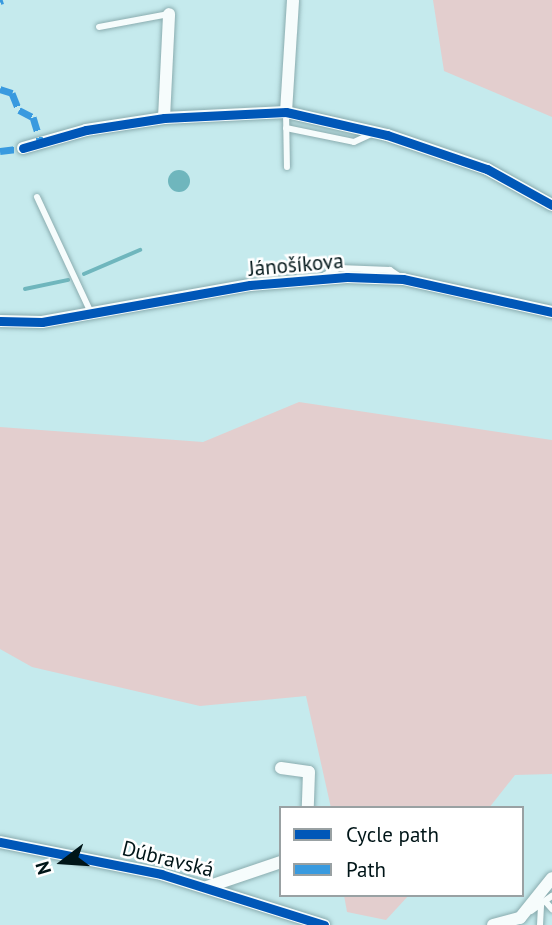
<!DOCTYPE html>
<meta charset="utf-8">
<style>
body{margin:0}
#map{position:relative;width:552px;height:925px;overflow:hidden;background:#c5eaed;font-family:"PT Sans",sans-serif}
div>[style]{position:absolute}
.green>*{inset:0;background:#e3cece}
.water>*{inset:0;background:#6fb6bd}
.round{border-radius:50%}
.stream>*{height:3.5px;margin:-1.75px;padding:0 1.75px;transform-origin:1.75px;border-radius:1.75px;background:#6fb6bd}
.roads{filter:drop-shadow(0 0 2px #8aacaf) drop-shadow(0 0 2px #8aacaf)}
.lane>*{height:6px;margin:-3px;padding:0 3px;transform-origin:3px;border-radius:3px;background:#f6fcfc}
.street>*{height:12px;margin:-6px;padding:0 6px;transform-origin:6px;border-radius:6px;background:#f6fcfc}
.quiet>*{height:7px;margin-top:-3.5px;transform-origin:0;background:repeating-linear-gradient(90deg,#399adf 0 14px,transparent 0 21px)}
.cycleway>*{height:9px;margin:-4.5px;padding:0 4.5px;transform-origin:4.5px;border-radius:4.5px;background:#0057b8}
span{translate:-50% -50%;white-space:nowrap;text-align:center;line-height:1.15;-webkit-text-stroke:5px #fff;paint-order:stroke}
.street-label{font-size:21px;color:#001518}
.legend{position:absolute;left:279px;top:806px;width:245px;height:91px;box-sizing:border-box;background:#fff;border:2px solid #99a1a3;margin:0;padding:9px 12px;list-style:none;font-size:21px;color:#001518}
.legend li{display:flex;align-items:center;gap:14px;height:35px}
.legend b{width:35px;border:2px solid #99a1a3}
.north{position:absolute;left:28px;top:827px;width:70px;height:70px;-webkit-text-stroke:5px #fff;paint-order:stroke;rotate:253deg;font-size:19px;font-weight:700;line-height:28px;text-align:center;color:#001518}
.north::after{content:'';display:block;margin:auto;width:24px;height:32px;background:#001518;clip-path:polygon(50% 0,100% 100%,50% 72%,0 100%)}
</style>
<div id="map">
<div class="green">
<div style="clip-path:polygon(433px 0,552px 0,552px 117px,444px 71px)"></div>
<div style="clip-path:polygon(299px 402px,552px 440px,552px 774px,515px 775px,489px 808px,331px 808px,306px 696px,200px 706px,32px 667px,0 649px,0 427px,203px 442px)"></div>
<div style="clip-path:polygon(344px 895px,409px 895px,386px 920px,347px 912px)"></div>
</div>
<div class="water">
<div class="round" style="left:168px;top:170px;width:22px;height:22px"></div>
</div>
<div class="stream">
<div style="left:84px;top:274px;width:61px;rotate:-23.2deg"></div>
<div style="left:25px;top:289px;width:44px;rotate:-11.8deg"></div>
</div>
<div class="roads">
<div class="lane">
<div style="left:99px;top:27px;width:71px;rotate:-10.5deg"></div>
<div style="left:286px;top:112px;width:55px;rotate:89deg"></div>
<div style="left:286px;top:128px;width:69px;rotate:11.6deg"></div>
<div style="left:354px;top:142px;width:19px;rotate:-25deg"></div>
<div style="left:37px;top:197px;width:128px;rotate:65deg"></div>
<div style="left:323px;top:276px;width:18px;rotate:-27deg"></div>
<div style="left:339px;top:268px;width:51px;rotate:2.2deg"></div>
<div style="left:390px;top:270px;width:11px;rotate:34deg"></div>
<div style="left:545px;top:901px;width:11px;rotate:49deg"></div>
<div style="left:531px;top:911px;width:26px;rotate:-36deg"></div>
<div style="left:540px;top:925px;width:21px;rotate:-87deg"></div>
</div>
<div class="street">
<div style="left:286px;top:112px;width:112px;rotate:-86.4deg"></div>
<div style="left:164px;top:118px;width:104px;rotate:-87.2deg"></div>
<div style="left:23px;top:148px;width:66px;rotate:-15.9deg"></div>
<div style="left:86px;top:130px;width:79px;rotate:-8.7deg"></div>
<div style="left:164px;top:118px;width:122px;rotate:-2.8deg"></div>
<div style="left:286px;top:112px;width:104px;rotate:12.8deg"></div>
<div style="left:387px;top:135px;width:106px;rotate:18.8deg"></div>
<div style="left:487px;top:169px;width:74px;rotate:29deg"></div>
<div style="left:0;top:321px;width:42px;rotate:1.4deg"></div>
<div style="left:42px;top:322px;width:211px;rotate:-10.1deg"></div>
<div style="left:250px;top:285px;width:97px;rotate:-4.7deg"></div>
<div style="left:347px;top:277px;width:56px;rotate:2deg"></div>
<div style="left:403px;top:279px;width:153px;rotate:12.5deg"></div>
<div style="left:281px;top:768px;width:28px;rotate:8deg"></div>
<div style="left:309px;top:772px;width:36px;rotate:92deg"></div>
<div style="left:0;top:842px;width:164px;rotate:11.2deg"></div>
<div style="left:161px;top:874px;width:171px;rotate:17.4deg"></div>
<div style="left:207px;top:887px;width:78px;rotate:-18.7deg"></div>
<div style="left:493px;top:925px;width:28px;rotate:-15deg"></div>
<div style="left:520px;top:918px;width:51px;rotate:-51.3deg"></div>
</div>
</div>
<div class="quiet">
<div style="left:0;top:1px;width:3px;rotate:-18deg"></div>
<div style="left:0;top:89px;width:13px;rotate:18deg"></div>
<div style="left:12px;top:93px;width:18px;rotate:68deg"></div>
<div style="left:19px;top:110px;width:16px;rotate:27deg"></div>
<div style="left:33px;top:117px;width:27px;rotate:73deg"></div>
<div style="left:0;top:151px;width:23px;rotate:-7deg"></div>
</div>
<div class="cycleway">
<div style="left:23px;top:148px;width:66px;rotate:-15.9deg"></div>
<div style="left:86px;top:130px;width:79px;rotate:-8.7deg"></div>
<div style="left:164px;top:118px;width:122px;rotate:-2.8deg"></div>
<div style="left:286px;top:112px;width:104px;rotate:12.8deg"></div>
<div style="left:387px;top:135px;width:106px;rotate:18.8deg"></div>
<div style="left:487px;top:169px;width:74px;rotate:29deg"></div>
<div style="left:0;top:321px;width:42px;rotate:1.4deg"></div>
<div style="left:42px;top:322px;width:211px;rotate:-10.1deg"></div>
<div style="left:250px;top:285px;width:97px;rotate:-4.7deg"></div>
<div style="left:347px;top:277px;width:56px;rotate:2deg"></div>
<div style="left:403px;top:279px;width:153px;rotate:12.5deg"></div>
<div style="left:0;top:842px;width:164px;rotate:11.2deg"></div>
<div style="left:161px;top:874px;width:171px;rotate:17.4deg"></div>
</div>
<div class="street-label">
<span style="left:296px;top:265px;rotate:-5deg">Jánošíkova</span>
<span style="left:168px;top:859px;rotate:14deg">Dúbravská</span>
</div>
<ul class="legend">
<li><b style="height:9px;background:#0057b8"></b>Cycle path</li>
<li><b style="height:9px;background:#399adf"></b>Path</li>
</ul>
<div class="north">N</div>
</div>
